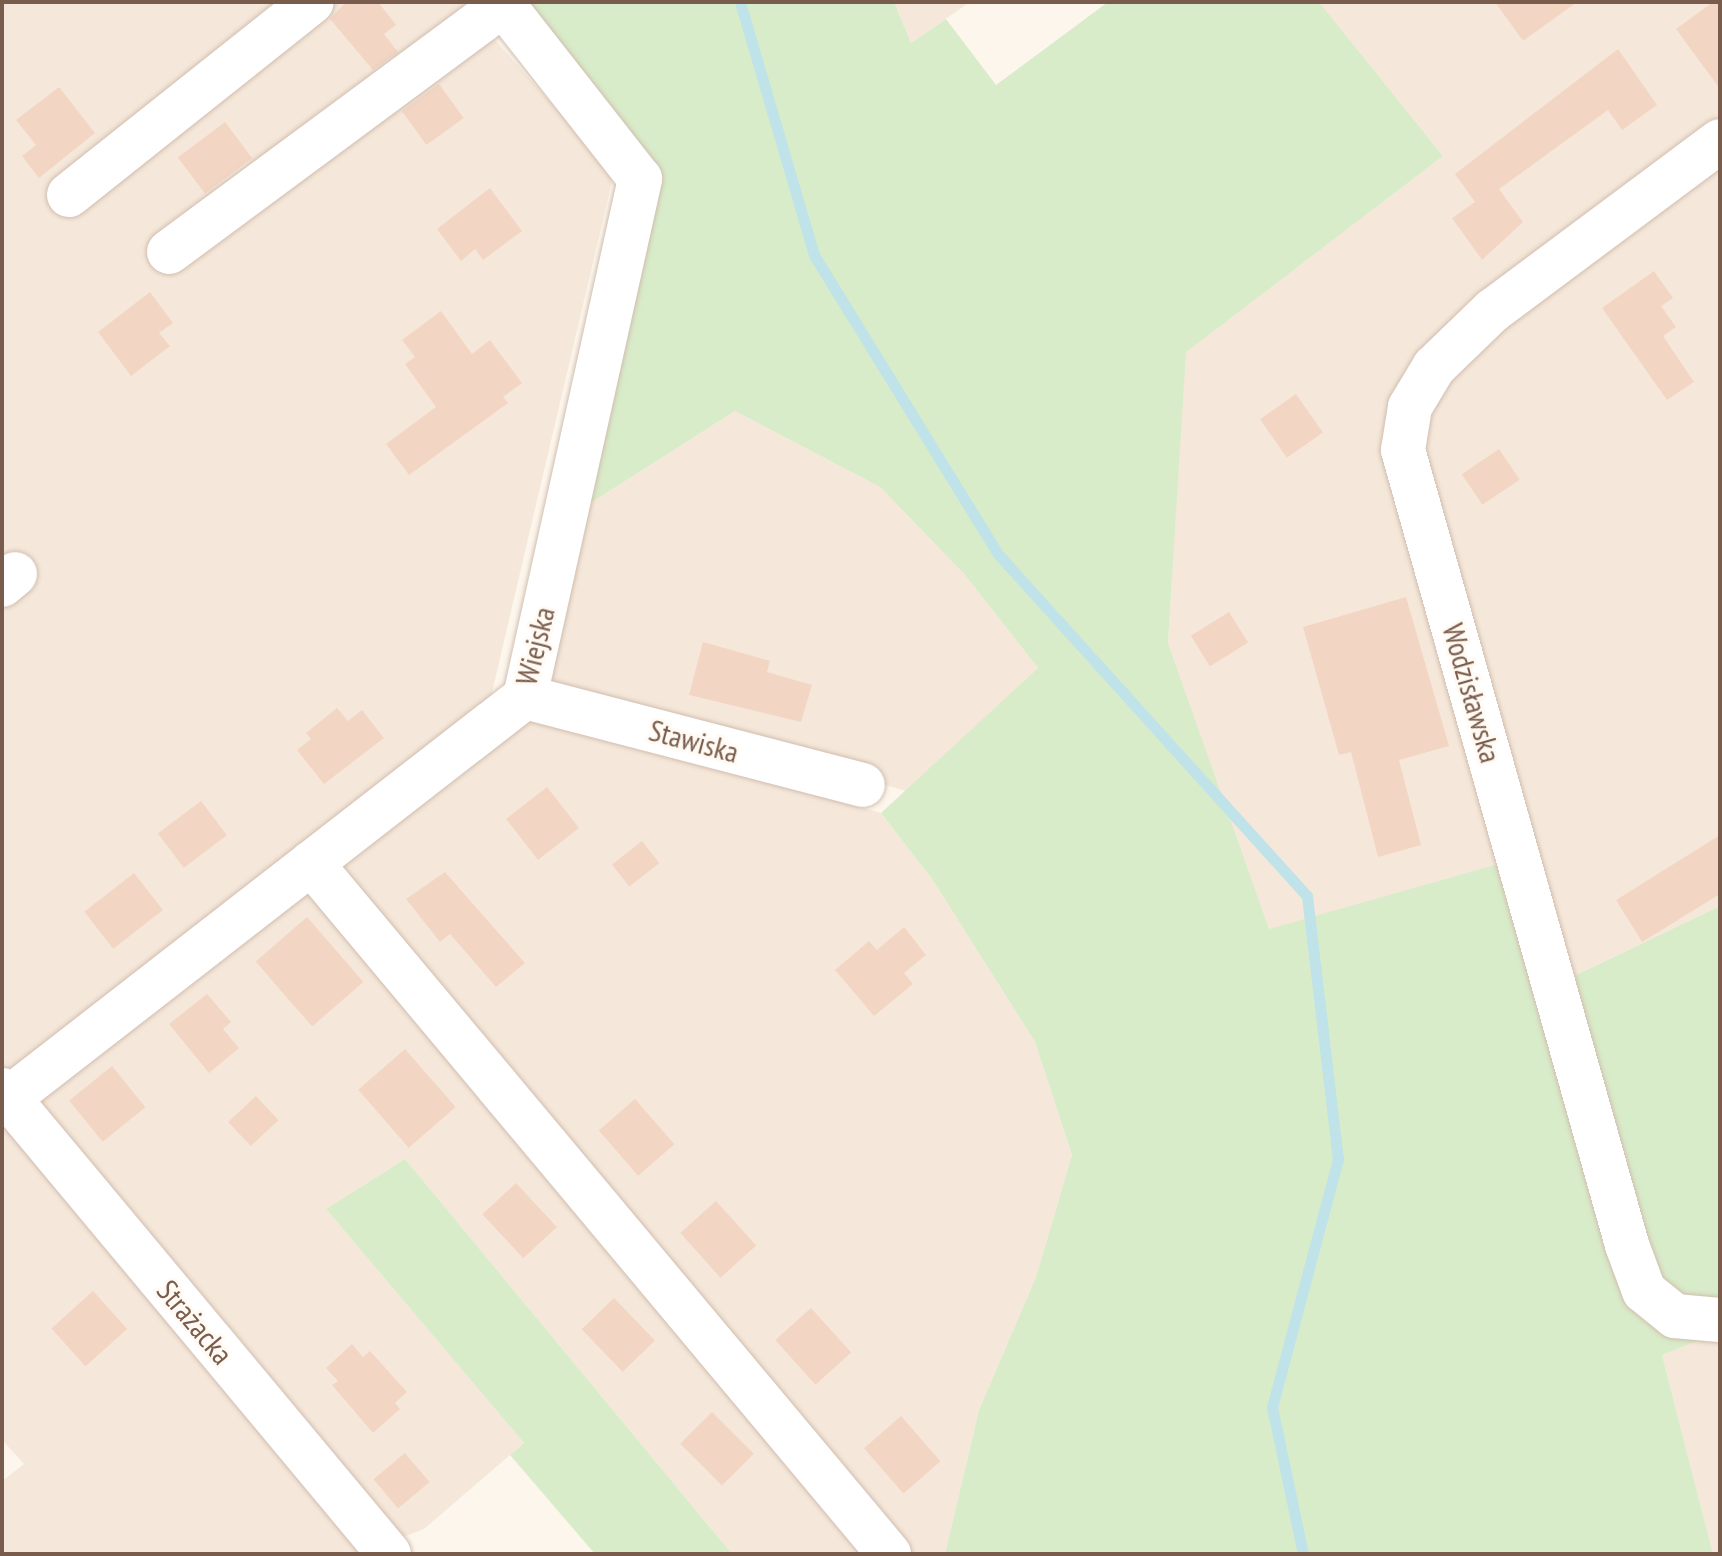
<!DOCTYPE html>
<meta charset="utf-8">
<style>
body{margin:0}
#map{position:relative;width:1722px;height:1556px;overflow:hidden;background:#fdf6ec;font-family:"PT Sans Narrow",sans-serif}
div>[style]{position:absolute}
.residential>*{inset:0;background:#f5e8da}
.green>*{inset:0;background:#d8ecc9}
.stream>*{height:11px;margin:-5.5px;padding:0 5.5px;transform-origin:5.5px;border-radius:5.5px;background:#bfe3e8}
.building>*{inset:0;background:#f3d5c3;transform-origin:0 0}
.roads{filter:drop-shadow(0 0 2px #d1beb0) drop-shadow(0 0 2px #d1beb0)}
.minor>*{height:44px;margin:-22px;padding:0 22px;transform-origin:22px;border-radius:22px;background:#fff}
span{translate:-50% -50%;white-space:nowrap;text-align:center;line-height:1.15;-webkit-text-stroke:6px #fffaf3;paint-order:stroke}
.street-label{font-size:30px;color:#7a5c4d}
.frame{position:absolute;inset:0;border:4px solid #7a5c4d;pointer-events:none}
</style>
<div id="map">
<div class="residential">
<div style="clip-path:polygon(2px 2px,461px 2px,614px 173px,490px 701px,881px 813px,932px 879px,1035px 1042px,1072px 1155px,1036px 1277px,979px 1410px,945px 1554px,732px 1554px,405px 1159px,326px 1209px,524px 1443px,424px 1529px,358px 1554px,2px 1554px,2px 1481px,24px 1464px,2px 1440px)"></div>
<div style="clip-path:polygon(894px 2px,970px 2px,911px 43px)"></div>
<div style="clip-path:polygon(1319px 2px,1720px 2px,1720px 906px,1541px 992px,1505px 862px,1268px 930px,1168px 643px,1185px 352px,1443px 156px)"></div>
<div style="clip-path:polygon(735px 411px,880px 487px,965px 575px,1038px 668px,906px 791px,544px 687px,589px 504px)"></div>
<div style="clip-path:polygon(1720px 1332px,1720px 1554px,1713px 1554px,1662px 1355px)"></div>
</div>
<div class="green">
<div style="clip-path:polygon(523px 2px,894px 2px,911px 43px,946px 19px,996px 85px,1108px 2px,1319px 2px,1443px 156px,1186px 352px,1168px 643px,1269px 929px,1505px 862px,1541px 992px,1720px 906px,1720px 1332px,1662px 1355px,1713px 1554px,945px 1554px,979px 1410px,1036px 1277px,1072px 1155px,1035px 1042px,932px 879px,881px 813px,1038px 668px,965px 575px,880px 487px,735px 411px,589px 504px,663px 177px)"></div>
<div style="clip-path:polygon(405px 1159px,732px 1554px,595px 1554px,510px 1455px,524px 1443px,326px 1209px)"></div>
</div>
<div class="stream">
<div style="left:740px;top:2px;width:264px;rotate:73.7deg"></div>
<div style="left:814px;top:255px;width:351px;rotate:58.4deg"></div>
<div style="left:998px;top:554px;width:461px;rotate:47.9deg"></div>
<div style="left:1307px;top:896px;width:265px;rotate:83.3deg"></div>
<div style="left:1338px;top:1159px;width:257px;rotate:104.9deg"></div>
<div style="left:1272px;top:1407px;width:150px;rotate:78.1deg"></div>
</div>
<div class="building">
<div style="clip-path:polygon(346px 2px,378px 2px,396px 25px,384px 34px,398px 52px,373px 70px,330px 19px)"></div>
<div style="clip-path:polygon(1495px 2px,1577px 2px,1523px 41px)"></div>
<div style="clip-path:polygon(1713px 2px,1720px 2px,1720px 89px,1676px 29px)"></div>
<div style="clip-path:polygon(1618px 49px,1657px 105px,1622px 130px,1608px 110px,1499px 189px,1523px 222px,1482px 260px,1452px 218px,1475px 202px,1455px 174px)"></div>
<div style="left:439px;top:84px;width:42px;height:46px;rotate:54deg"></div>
<div style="clip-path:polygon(59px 87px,95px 133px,39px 178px,22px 156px,36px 145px,16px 120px)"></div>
<div style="left:225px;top:122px;width:45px;height:59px;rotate:53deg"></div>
<div style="clip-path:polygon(490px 188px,522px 231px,483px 260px,475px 249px,461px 261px,437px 229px)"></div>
<div style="clip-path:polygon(1654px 271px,1673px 298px,1661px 306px,1676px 327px,1663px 336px,1694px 382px,1667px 400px,1602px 308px)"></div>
<div style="clip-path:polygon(150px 292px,173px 323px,159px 333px,170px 346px,131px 376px,98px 332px)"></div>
<div style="clip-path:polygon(441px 311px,472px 354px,490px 340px,522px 383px,503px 397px,508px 403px,409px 475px,386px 444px,436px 407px,405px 364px,415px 357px,402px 340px)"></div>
<div style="left:1296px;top:394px;width:47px;height:44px;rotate:55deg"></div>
<div style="left:1499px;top:449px;width:37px;height:45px;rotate:56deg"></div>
<div style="clip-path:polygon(1406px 597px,1449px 746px,1399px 760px,1421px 845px,1378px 857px,1351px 752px,1339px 755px,1303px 627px)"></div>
<div style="left:1229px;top:612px;width:36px;height:45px;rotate:58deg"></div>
<div style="clip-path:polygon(703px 642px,770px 661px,767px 672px,812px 685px,801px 722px,689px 695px)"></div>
<div style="clip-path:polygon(337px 708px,348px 721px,362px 710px,384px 738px,324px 784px,297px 750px,311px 739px,306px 733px)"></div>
<div style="left:547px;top:787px;width:52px;height:52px;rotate:52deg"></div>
<div style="left:201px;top:801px;width:43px;height:54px;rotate:53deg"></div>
<div style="clip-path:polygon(1720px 835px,1720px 894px,1642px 942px,1616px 900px)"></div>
<div style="left:642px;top:841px;width:28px;height:38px;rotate:52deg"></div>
<div style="clip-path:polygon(445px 872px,525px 963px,496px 987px,450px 934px,440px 942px,406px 899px)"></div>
<div style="left:134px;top:873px;width:47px;height:63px;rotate:52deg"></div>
<div style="left:307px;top:917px;width:86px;height:68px;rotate:49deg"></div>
<div style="clip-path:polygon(904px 927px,926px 955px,904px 973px,913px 984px,874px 1016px,835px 970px,869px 941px,877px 950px)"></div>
<div style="clip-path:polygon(207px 994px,231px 1022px,223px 1029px,239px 1048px,209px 1073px,169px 1024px)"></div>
<div style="left:405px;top:1049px;width:77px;height:62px;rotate:49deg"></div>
<div style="left:112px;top:1066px;width:53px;height:55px;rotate:51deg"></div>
<div style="left:256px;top:1096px;width:33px;height:38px;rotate:47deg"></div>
<div style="left:635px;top:1099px;width:60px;height:48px;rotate:49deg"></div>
<div style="left:516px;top:1183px;width:60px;height:46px;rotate:47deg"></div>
<div style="left:716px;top:1201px;width:60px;height:48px;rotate:48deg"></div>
<div style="left:93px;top:1291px;width:51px;height:56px;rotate:48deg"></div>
<div style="left:614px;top:1298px;width:59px;height:45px;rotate:46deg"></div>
<div style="left:811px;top:1308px;width:60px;height:48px;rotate:48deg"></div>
<div style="clip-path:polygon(352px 1344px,363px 1357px,370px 1351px,407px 1392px,395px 1403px,400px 1409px,373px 1433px,332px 1385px,338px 1381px,326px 1368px)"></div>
<div style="left:712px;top:1412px;width:59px;height:45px;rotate:45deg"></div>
<div style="left:901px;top:1416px;width:60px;height:49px;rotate:49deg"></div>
<div style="left:405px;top:1453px;width:38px;height:41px;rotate:50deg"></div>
</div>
<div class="roads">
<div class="minor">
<div style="left:1720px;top:141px;width:283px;rotate:143.3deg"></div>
<div style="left:1493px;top:310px;width:82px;rotate:136deg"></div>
<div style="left:1434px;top:367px;width:47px;rotate:121deg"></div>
<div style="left:1410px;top:407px;width:44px;rotate:99.2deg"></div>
<div style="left:1403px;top:450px;width:826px;rotate:74.26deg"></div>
<div style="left:1627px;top:1245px;width:49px;rotate:69.7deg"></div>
<div style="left:1644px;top:1291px;width:40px;rotate:39deg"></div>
<div style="left:1675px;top:1316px;width:45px;rotate:5.1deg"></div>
<div style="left:69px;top:195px;width:310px;rotate:-38.5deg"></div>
<div style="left:169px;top:252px;width:415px;rotate:-36.5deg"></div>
<div style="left:2px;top:585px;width:17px;rotate:-40deg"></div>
<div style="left:525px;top:697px;width:349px;rotate:14.6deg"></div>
<div style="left:311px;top:863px;width:901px;rotate:50.09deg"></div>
<div style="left:2px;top:1090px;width:604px;rotate:50.17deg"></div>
<div style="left:9px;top:1098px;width:653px;rotate:-37.85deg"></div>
<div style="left:525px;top:697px;width:531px;rotate:-77.48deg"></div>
<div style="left:640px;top:179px;width:225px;rotate:-128.1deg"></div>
</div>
</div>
<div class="street-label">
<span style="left:535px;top:646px;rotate:-76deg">Wiejska</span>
<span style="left:1472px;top:693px;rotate:74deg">Wodzisławska</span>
<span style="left:694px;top:741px;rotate:15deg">Stawiska</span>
<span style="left:195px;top:1322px;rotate:50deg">Strażacka</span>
</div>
<div class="frame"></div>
</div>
